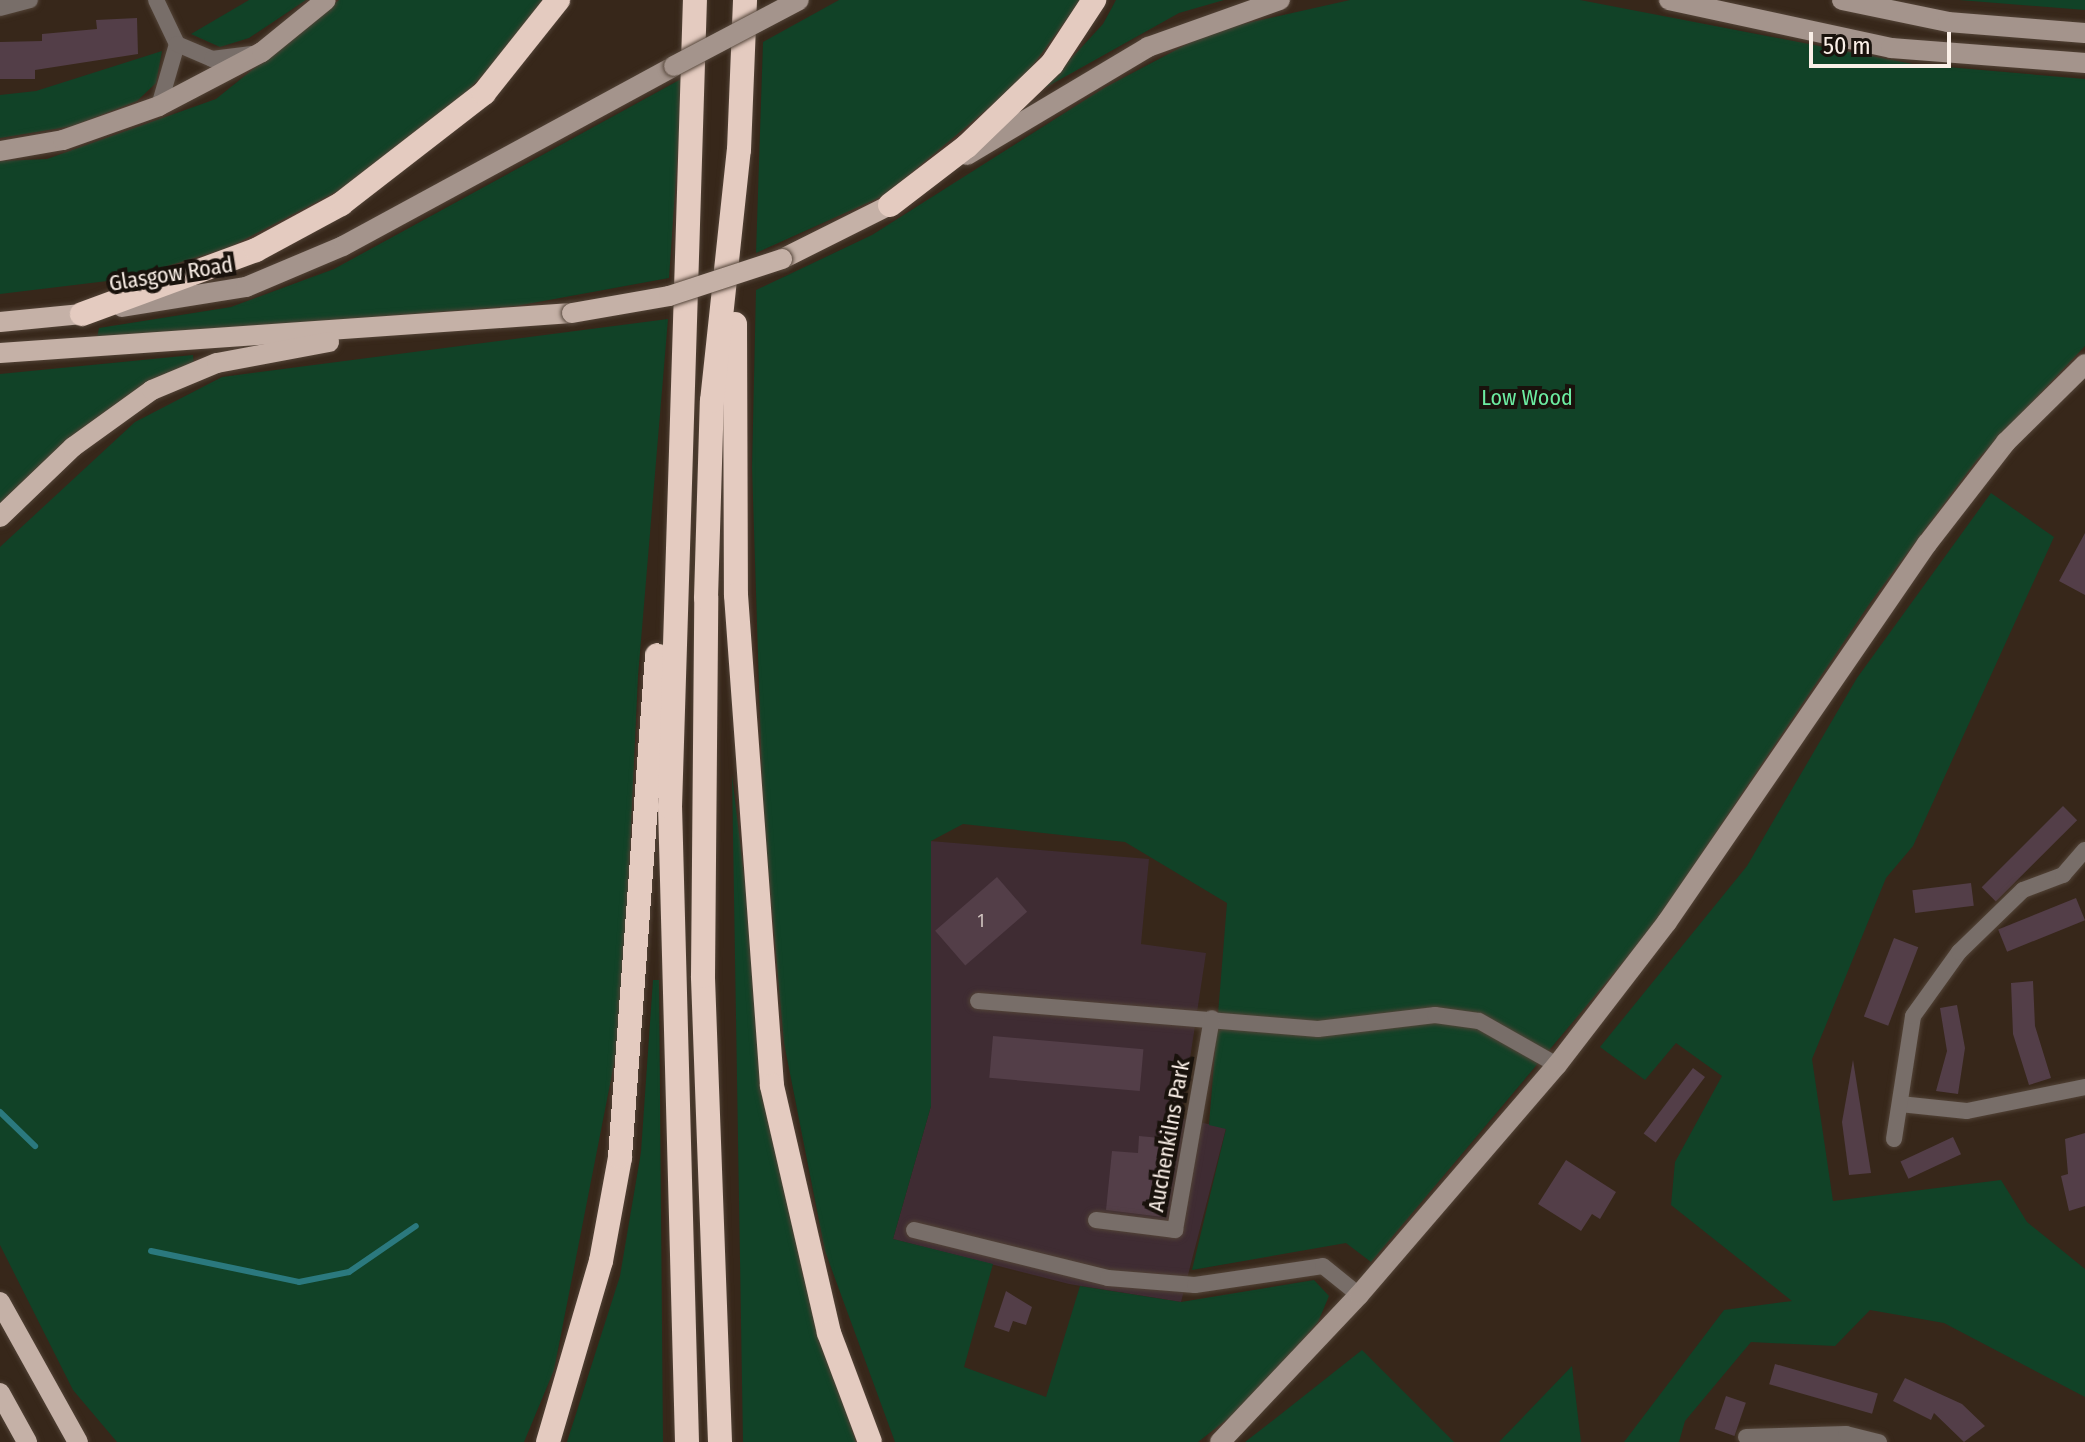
<!DOCTYPE html>
<style>
body{margin:0}
#map{position:relative;width:2085px;height:1442px;overflow:hidden;background:#37271a;font-family:"Fira Sans Condensed",sans-serif}
div>[style]{position:absolute}
.commercial>*{inset:0;background:#3f2c33}
.green>*{inset:0;background:#114227}
.stream>*{height:6px;margin:-3px;padding:0 3px;transform-origin:3px;border-radius:3px;background:#2b797e}
.building>*{inset:0;background:#533e48;transform-origin:0 0}
.roads{filter:drop-shadow(0 0 2px #524337) drop-shadow(0 0 2px #524337)}
.street>*{height:16px;margin:-8px;padding:0 8px;transform-origin:8px;border-radius:8px;background:#786e69}
.secondary>*{height:20px;margin:-10px;padding:0 10px;transform-origin:10px;border-radius:10px;background:#a4948c}
.primary>*{height:20px;margin:-10px;padding:0 10px;transform-origin:10px;border-radius:10px;background:#c5b1a7}
.highway>*{height:24px;margin:-12px;padding:0 12px;transform-origin:12px;border-radius:12px;background:#e4cbc0}
.bridges{filter:drop-shadow(0 0 2px #524337) drop-shadow(0 0 2px #524337)}
.secondary-bridge>*{height:20px;margin:-10px;padding:0 10px;transform-origin:10px;border-radius:10px;background:#a4948c}
.primary-bridge>*{height:20px;margin:-10px;padding:0 10px;transform-origin:10px;border-radius:10px;background:#c5b1a7}
span{translate:-50% -50%;white-space:nowrap;text-align:center;line-height:1.15;-webkit-text-stroke:8px #19120c;paint-order:stroke}
.number-label{font-size:18px;color:#d0c3bf}
.number-label span{-webkit-text-stroke-width:0}
.street-label{font-size:22px;color:#faefe7}
.park-label{font-size:22px;color:#6ceca1}
.scale{position:absolute;left:1809px;top:32px;width:142px;height:36px;box-sizing:border-box;border:4px solid #faefe7;border-top:0;padding-left:10px;font-size:24px;line-height:28px;white-space:nowrap;color:#faefe7;-webkit-text-stroke:6px #19120c;paint-order:stroke}
</style>
<div id="map">
<div class="commercial">
<div style="clip-path:polygon(930px 841px,1149px 859px,1141px 944px,1206px 953px,1181px 1118px,1226px 1128px,1181px 1302px,1069px 1284px,893px 1239px,931px 1106px)"></div>
</div>
<div class="green">
<div style="clip-path:polygon(249px 0,306px 0,249px 38px,220px 47px,191px 34px)"></div>
<div style="clip-path:polygon(339px 0,542px 0,518px 38px,433px 127px,359px 180px,228px 248px,124px 279px,0 294px,0 161px,47px 159px,216px 99px)"></div>
<div style="clip-path:polygon(839px 0,1081px 0,1022px 80px,885px 195px,756px 253px,763px 42px)"></div>
<div style="clip-path:polygon(1116px 0,1224px 0,1179px 13px,1043px 89px,1103px 24px)"></div>
<div style="clip-path:polygon(1350px 0,1580px 0,1913px 64px,2085px 79px,2085px 346px,1976px 461px,1870px 603px,1651px 929px,1371px 1262px,1346px 1243px,1192px 1270px,1226px 1129px,1209px 1125px,1227px 903px,1125px 842px,963px 824px,931px 841px,931px 1106px,893px 1239px,993px 1264px,964px 1367px,1046px 1397px,1080px 1286px,1181px 1302px,1314px 1280px,1329px 1296px,1318px 1322px,1249px 1402px,1198px 1442px,895px 1442px,825px 1251px,784px 1043px,763px 811px,752px 467px,756px 290px,872px 235px,1104px 88px,1212px 31px)"></div>
<div style="clip-path:polygon(1959px 0,2085px 0,2085px 10px)"></div>
<div style="clip-path:polygon(162px 51px,156px 83px,137px 101px,73px 126px,0 138px,0 95px,36px 91px)"></div>
<div style="clip-path:polygon(683px 78px,669px 278px,516px 306px,97px 338px,99px 328px,231px 307px,334px 269px)"></div>
<div style="clip-path:polygon(668px 319px,638px 676px,622px 1023px,554px 1370px,524px 1442px,117px 1442px,73px 1390px,0 1245px,0 547px,135px 422px,222px 377px)"></div>
<div style="clip-path:polygon(193px 355px,194px 365px,0 513px,0 374px)"></div>
<div style="clip-path:polygon(1991px 493px,2054px 537px,1913px 846px,1886px 878px,1812px 1059px,1833px 1201px,2001px 1180px,2027px 1222px,2085px 1269px,2085px 1397px,1944px 1323px,1870px 1310px,1835px 1346px,1751px 1342px,1685px 1421px,1679px 1442px,1624px 1442px,1724px 1310px,1792px 1301px,1671px 1205px,1675px 1162px,1722px 1076px,1676px 1043px,1645px 1080px,1600px 1047px,1747px 866px,1857px 678px)"></div>
<div style="clip-path:polygon(732px 775px,777px 1150px,803px 1276px,856px 1442px,743px 1442px)"></div>
<div style="clip-path:polygon(653px 980px,659px 980px,663px 1442px,567px 1442px,620px 1276px,641px 1152px)"></div>
<div style="clip-path:polygon(1362px 1350px,1454px 1442px,1245px 1442px,1267px 1425px)"></div>
<div style="clip-path:polygon(1572px 1366px,1581px 1442px,1499px 1442px)"></div>
</div>
<div class="stream">
<div style="left:0;top:1112px;width:49px;rotate:44.2deg"></div>
<div style="left:151px;top:1251px;width:151px;rotate:11.8deg"></div>
<div style="left:299px;top:1282px;width:51px;rotate:-11.3deg"></div>
<div style="left:349px;top:1272px;width:81px;rotate:-34.5deg"></div>
</div>
<div class="building">
<div style="clip-path:polygon(137px 18px,138px 54px,35px 70px,35px 79px,0 79px,0 42px,42px 41px,42px 34px,97px 29px,96px 20px)"></div>
<div style="clip-path:polygon(2085px 533px,2085px 595px,2059px 581px)"></div>
<div style="left:2063px;top:806px;width:20px;height:115px;rotate:45deg"></div>
<div style="left:997px;top:877px;width:46px;height:82px;rotate:49deg"></div>
<div style="left:1971px;top:883px;width:23px;height:59px;rotate:83deg"></div>
<div style="left:2076px;top:898px;width:24px;height:84px;rotate:68deg"></div>
<div style="left:1894px;top:938px;width:26px;height:84px;rotate:21deg"></div>
<div style="clip-path:polygon(2033px 981px,2035px 1026px,2051px 1078px,2029px 1085px,2013px 1034px,2011px 983px)"></div>
<div style="clip-path:polygon(1957px 1005px,1965px 1048px,1958px 1094px,1936px 1091px,1947px 1051px,1940px 1008px)"></div>
<div style="left:993px;top:1036px;width:151px;height:42px;rotate:5deg"></div>
<div style="clip-path:polygon(1853px 1060px,1871px 1173px,1849px 1175px,1842px 1122px)"></div>
<div style="left:1693px;top:1068px;width:15px;height:82px;rotate:37deg"></div>
<div style="clip-path:polygon(2085px 1133px,2085px 1206px,2069px 1211px,2061px 1176px,2068px 1174px,2065px 1139px)"></div>
<div style="clip-path:polygon(1139px 1136px,1171px 1139px,1163px 1217px,1106px 1210px,1112px 1151px,1138px 1153px)"></div>
<div style="left:1953px;top:1137px;width:19px;height:58px;rotate:65deg"></div>
<div style="clip-path:polygon(1566px 1160px,1616px 1192px,1600px 1219px,1592px 1214px,1581px 1231px,1538px 1204px)"></div>
<div style="clip-path:polygon(1006px 1291px,1032px 1307px,1026px 1325px,1013px 1321px,1009px 1332px,994px 1327px)"></div>
<div style="left:1775px;top:1364px;width:107px;height:21px;rotate:16deg"></div>
<div style="clip-path:polygon(1905px 1378px,1962px 1404px,1985px 1426px,1964px 1442px,1934px 1413px,1931px 1420px,1893px 1401px)"></div>
<div style="left:1726px;top:1396px;width:21px;height:35px;rotate:19deg"></div>
</div>
<div class="roads">
<div class="street">
<div style="left:156px;top:0;width:49px;rotate:64.5deg"></div>
<div style="left:177px;top:44px;width:65px;rotate:106.2deg"></div>
<div style="left:0;top:8px;width:31px;rotate:-15deg"></div>
<div style="left:177px;top:44px;width:38px;rotate:23deg"></div>
<div style="left:212px;top:59px;width:40px;rotate:-7.1deg"></div>
<div style="left:978px;top:1001px;width:341px;rotate:4.7deg"></div>
<div style="left:1318px;top:1029px;width:118px;rotate:-6.8deg"></div>
<div style="left:1435px;top:1015px;width:44px;rotate:7.8deg"></div>
<div style="left:1479px;top:1021px;width:90px;rotate:29.4deg"></div>
<div style="left:1900px;top:1104px;width:67px;rotate:6deg"></div>
<div style="left:1967px;top:1111px;width:120px;rotate:-11.5deg"></div>
<div style="left:1894px;top:1139px;width:124px;rotate:-81.2deg"></div>
<div style="left:1913px;top:1016px;width:79px;rotate:-54.3deg"></div>
<div style="left:1959px;top:952px;width:89px;rotate:-44.1deg"></div>
<div style="left:2023px;top:890px;width:43px;rotate:-20.6deg"></div>
<div style="left:2063px;top:875px;width:33px;rotate:-49deg"></div>
<div style="left:1096px;top:1220px;width:80px;rotate:7.2deg"></div>
<div style="left:1175px;top:1230px;width:215px;rotate:-80.1deg"></div>
<div style="left:914px;top:1230px;width:200px;rotate:13.9deg"></div>
<div style="left:1108px;top:1278px;width:87px;rotate:4.6deg"></div>
<div style="left:1195px;top:1285px;width:129px;rotate:-8.4deg"></div>
<div style="left:1323px;top:1266px;width:46px;rotate:38.9deg"></div>
<div style="left:1746px;top:1437px;width:100px;rotate:-1.7deg"></div>
<div style="left:1846px;top:1434px;width:34px;rotate:14deg"></div>
</div>
<div class="secondary">
<div style="left:1669px;top:0;width:227px;rotate:12.2deg"></div>
<div style="left:1891px;top:48px;width:195px;rotate:4.4deg"></div>
<div style="left:1842px;top:0;width:108px;rotate:11.7deg"></div>
<div style="left:1948px;top:22px;width:137px;rotate:4.6deg"></div>
<div style="left:0;top:151px;width:64px;rotate:-9.9deg"></div>
<div style="left:63px;top:140px;width:102px;rotate:-19.5deg"></div>
<div style="left:159px;top:106px;width:116px;rotate:-27.7deg"></div>
<div style="left:262px;top:52px;width:82px;rotate:-39.1deg"></div>
<div style="left:967px;top:155px;width:211px;rotate:-30.8deg"></div>
<div style="left:1148px;top:47px;width:140px;rotate:-19.6deg"></div>
<div style="left:122px;top:307px;width:126px;rotate:-9.2deg"></div>
<div style="left:246px;top:287px;width:105px;rotate:-22.9deg"></div>
<div style="left:343px;top:246px;width:377px;rotate:-28.5deg"></div>
<div style="left:1220px;top:1442px;width:202px;rotate:-46.6deg"></div>
<div style="left:1359px;top:1295px;width:303px;rotate:-49.3deg"></div>
<div style="left:1557px;top:1065px;width:180px;rotate:-52.4deg"></div>
<div style="left:1667px;top:922px;width:459px;rotate:-55.5deg"></div>
<div style="left:1927px;top:544px;width:129px;rotate:-52.2deg"></div>
<div style="left:2006px;top:442px;width:111px;rotate:-44.6deg"></div>
</div>
<div class="primary">
<div style="left:782px;top:259px;width:121px;rotate:-26.6deg"></div>
<div style="left:0;top:322px;width:82px;rotate:-5.6deg"></div>
<div style="left:0;top:353px;width:573px;rotate:-4deg"></div>
<div style="left:0;top:517px;width:101px;rotate:-43.8deg"></div>
<div style="left:73px;top:447px;width:97px;rotate:-35.8deg"></div>
<div style="left:152px;top:390px;width:70px;rotate:-22.6deg"></div>
<div style="left:217px;top:363px;width:114px;rotate:-10.6deg"></div>
<div style="left:0;top:1302px;width:160px;rotate:60.9deg"></div>
<div style="left:0;top:1393px;width:56px;rotate:61.1deg"></div>
</div>
<div class="highway">
<div style="left:890px;top:205px;width:97px;rotate:-37.5deg"></div>
<div style="left:967px;top:146px;width:118px;rotate:-44deg"></div>
<div style="left:1052px;top:64px;width:77px;rotate:-56.7deg"></div>
<div style="left:82px;top:314px;width:185px;rotate:-20.2deg"></div>
<div style="left:256px;top:250px;width:97px;rotate:-28.4deg"></div>
<div style="left:341px;top:204px;width:181px;rotate:-37.8deg"></div>
<div style="left:484px;top:93px;width:119px;rotate:-51.5deg"></div>
<div style="left:735px;top:324px;width:271px;rotate:89.8deg"></div>
<div style="left:736px;top:595px;width:492px;rotate:85.8deg"></div>
<div style="left:772px;top:1086px;width:253px;rotate:77deg"></div>
<div style="left:829px;top:1333px;width:116px;rotate:69.4deg"></div>
<div style="left:548px;top:1442px;width:189px;rotate:-73.7deg"></div>
<div style="left:601px;top:1261px;width:106px;rotate:-79.6deg"></div>
<div style="left:620px;top:1157px;width:503px;rotate:-85.78deg"></div>
<div style="left:687px;top:1442px;width:635px;rotate:-91.53deg"></div>
<div style="left:670px;top:807px;width:807px;rotate:-88.23deg"></div>
<div style="left:720px;top:1442px;width:466px;rotate:-92.1deg"></div>
<div style="left:703px;top:976px;width:378px;rotate:-89.5deg"></div>
<div style="left:706px;top:598px;width:197px;rotate:-88.3deg"></div>
<div style="left:712px;top:401px;width:252px;rotate:-83.9deg"></div>
<div style="left:739px;top:150px;width:150px;rotate:-87.7deg"></div>
</div>
</div>
<div class="bridges">
<div class="secondary-bridge">
<div style="left:674px;top:66px;width:141px;rotate:-27.8deg"></div>
</div>
<div class="primary-bridge">
<div style="left:572px;top:313px;width:98px;rotate:-9.9deg"></div>
<div style="left:669px;top:296px;width:119px;rotate:-18.1deg"></div>
</div>
</div>
<div class="number-label">
<span style="left:981px;top:921px">1</span>
</div>
<div class="street-label">
<span style="left:171px;top:274px;rotate:-9deg">Glasgow Road</span>
<span style="left:1169px;top:1136px;rotate:-80deg">Auchenkilns Park</span>
</div>
<div class="park-label">
<span style="left:1527px;top:398px">Low Wood</span>
</div>
<div class="scale">50 m</div>
</div>
